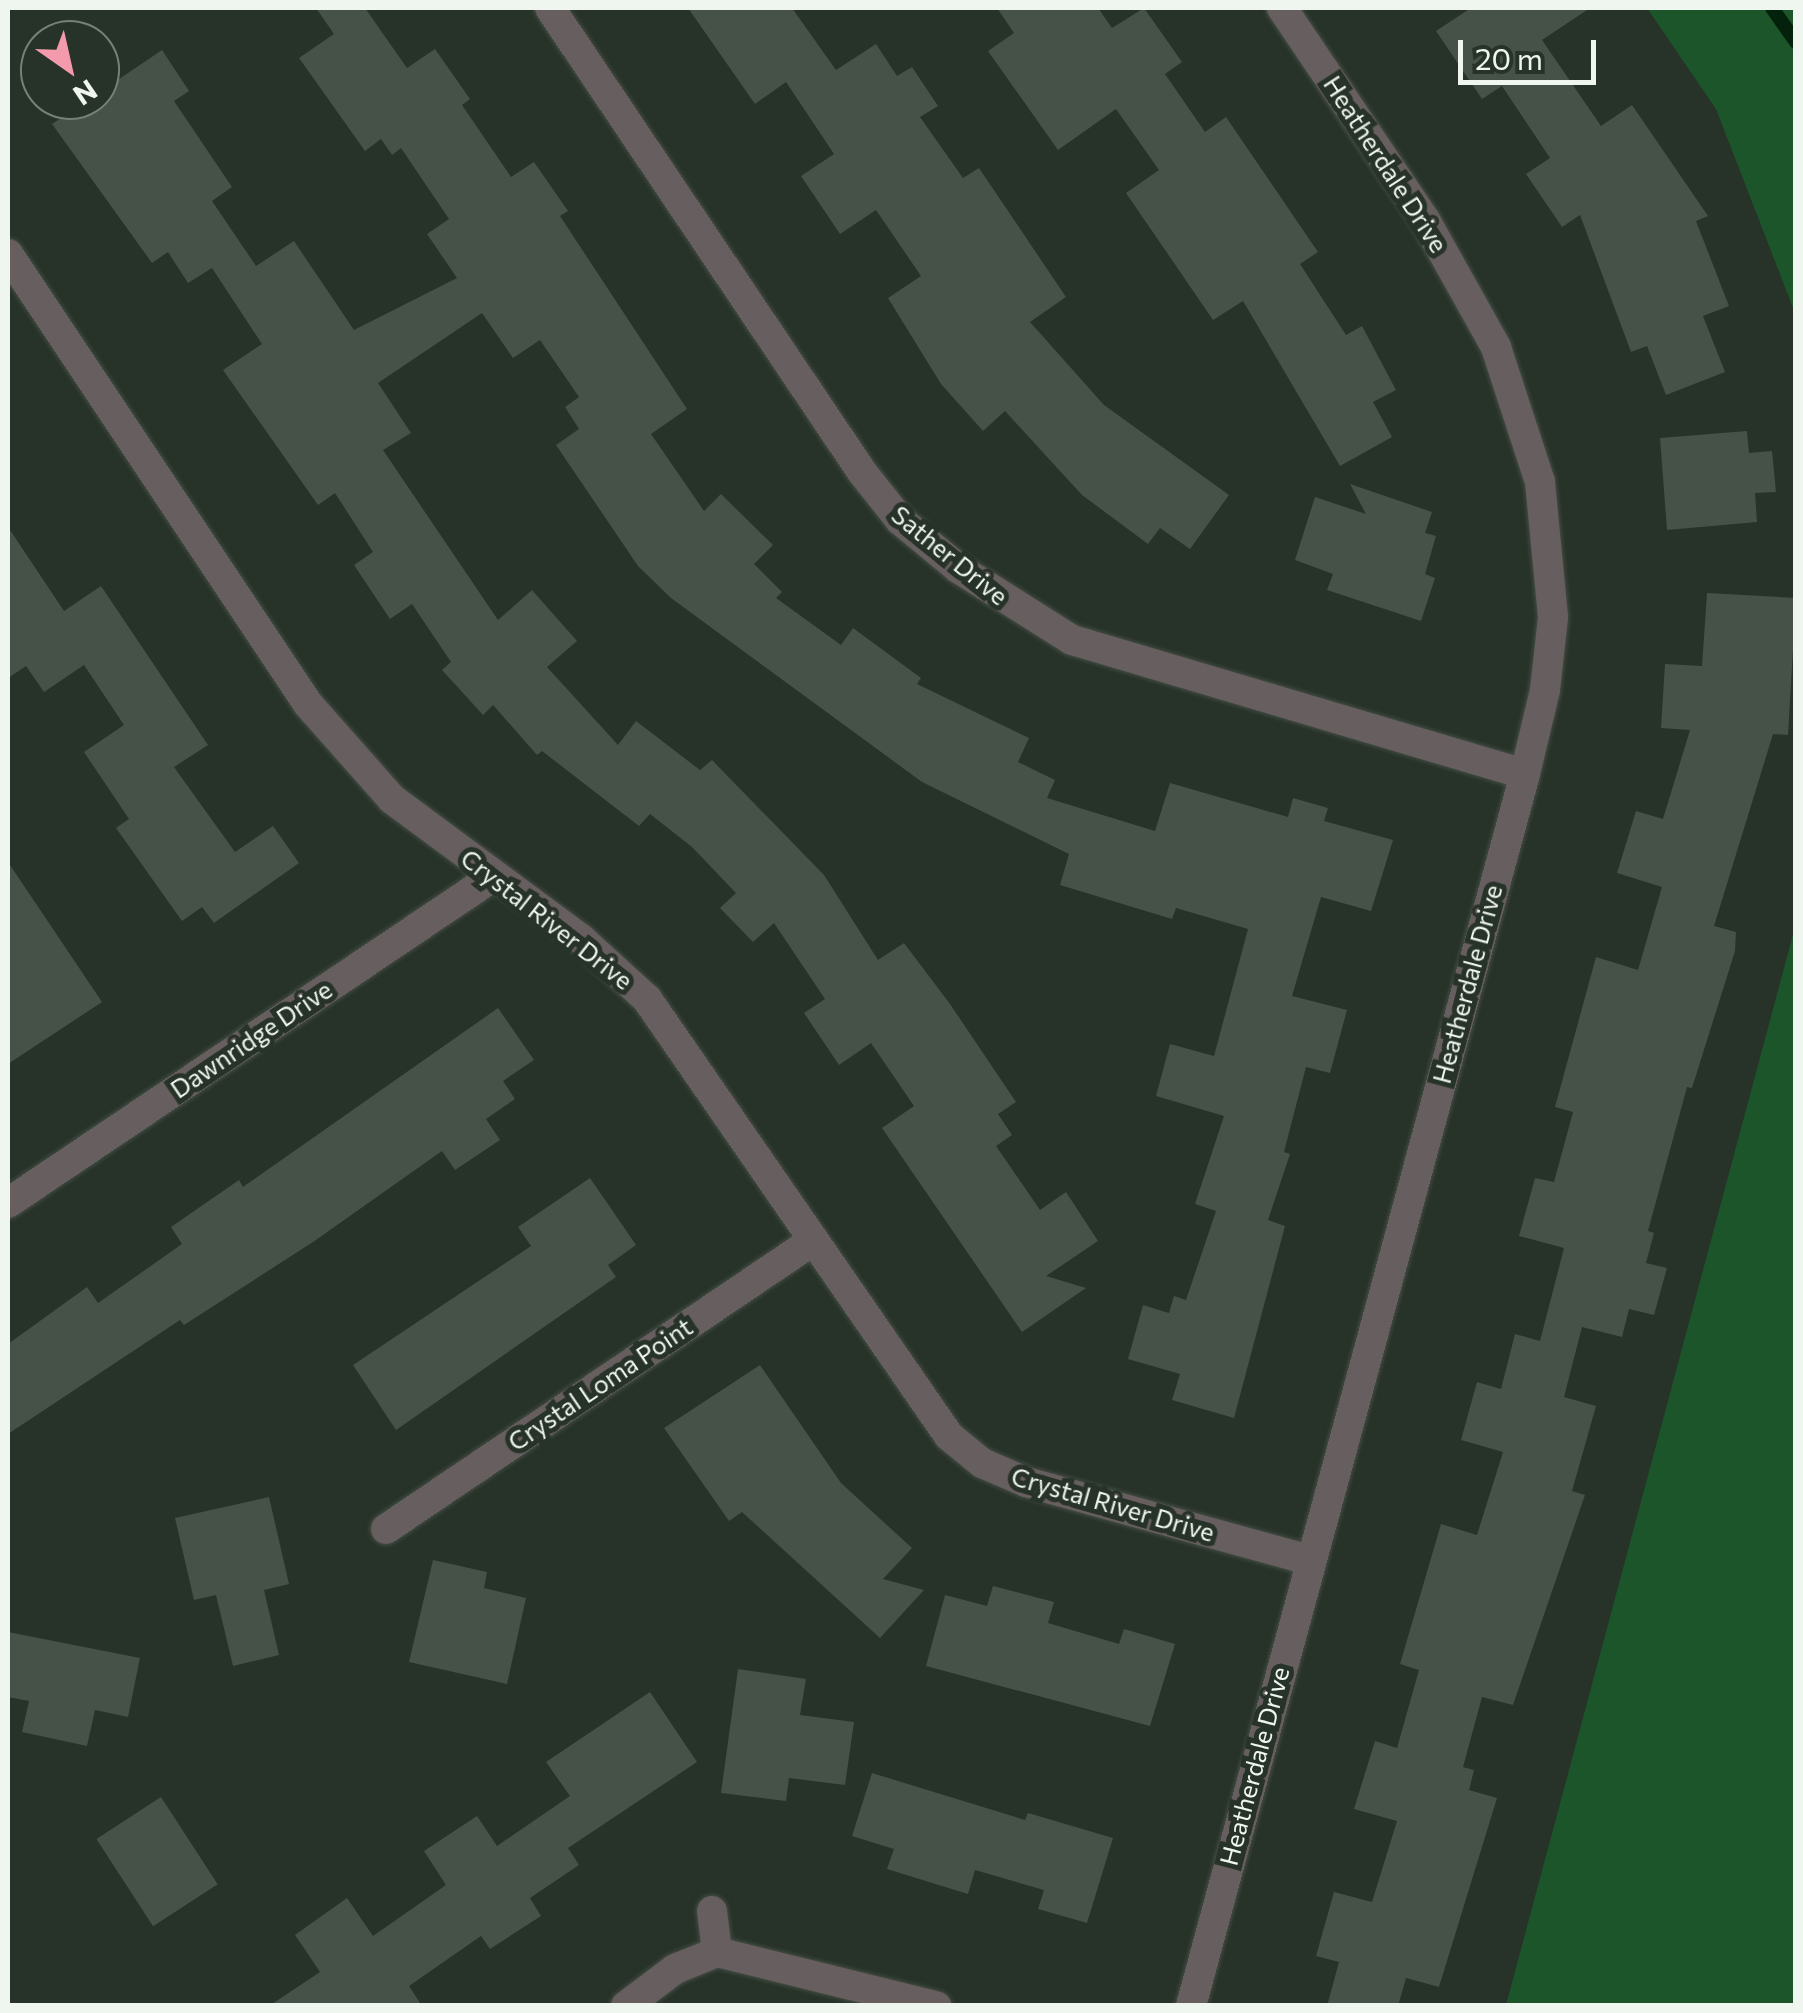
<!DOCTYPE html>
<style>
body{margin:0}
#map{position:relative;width:1803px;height:2013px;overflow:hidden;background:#273228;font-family:Commissioner,sans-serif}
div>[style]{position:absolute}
.green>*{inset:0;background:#1d552b}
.stream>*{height:14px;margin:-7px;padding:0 7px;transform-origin:7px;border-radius:7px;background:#04210b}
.building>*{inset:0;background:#465247;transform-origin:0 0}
.roads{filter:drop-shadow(0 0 2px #434d44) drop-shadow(0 0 2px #434d44)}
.minor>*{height:30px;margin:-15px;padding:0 15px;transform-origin:15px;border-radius:15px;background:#675e60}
span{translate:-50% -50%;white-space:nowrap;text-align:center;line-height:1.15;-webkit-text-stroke:10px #273228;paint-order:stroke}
.street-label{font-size:25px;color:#eff6f0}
.frame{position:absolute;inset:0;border:10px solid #eff6f0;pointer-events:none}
.north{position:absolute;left:20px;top:20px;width:100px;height:100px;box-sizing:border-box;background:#273228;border:2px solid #778078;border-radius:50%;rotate:146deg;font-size:28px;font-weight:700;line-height:40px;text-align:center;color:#eff6f0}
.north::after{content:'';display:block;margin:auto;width:35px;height:45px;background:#f39aac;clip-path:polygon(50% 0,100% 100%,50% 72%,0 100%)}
.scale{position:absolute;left:1458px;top:40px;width:138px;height:45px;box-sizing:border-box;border:5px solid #eff6f0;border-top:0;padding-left:12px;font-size:30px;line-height:35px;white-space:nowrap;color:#eff6f0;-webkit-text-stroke:8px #273228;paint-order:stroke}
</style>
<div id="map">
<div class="green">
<div style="clip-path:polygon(1647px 8px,1795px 8px,1795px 313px,1716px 109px)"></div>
<div style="clip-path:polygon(1795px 927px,1795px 2005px,1506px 2005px)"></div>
</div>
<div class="stream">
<div style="left:1772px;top:8px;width:42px;rotate:54.8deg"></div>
</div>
<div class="building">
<div style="clip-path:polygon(316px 8px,365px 8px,407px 68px,435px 49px,470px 99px,462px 105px,511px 177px,534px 162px,568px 211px,560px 216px,687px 409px,651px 434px,704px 511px,721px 494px,773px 545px,754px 564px,782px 592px,776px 598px,841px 645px,853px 628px,921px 678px,917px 684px,1029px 738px,1018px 762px,1055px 780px,1047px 798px,1155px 831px,1170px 783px,1288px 817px,1293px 798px,1328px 808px,1324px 821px,1393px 840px,1371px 911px,1321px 897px,1292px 996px,1347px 1010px,1330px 1073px,1306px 1067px,1284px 1152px,1290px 1154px,1268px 1220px,1285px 1226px,1234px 1418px,1172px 1400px,1180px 1374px,1128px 1359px,1143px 1305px,1169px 1313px,1174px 1296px,1186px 1300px,1216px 1211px,1195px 1204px,1224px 1116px,1156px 1096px,1170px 1044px,1214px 1056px,1248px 929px,1176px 908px,1172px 919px,1060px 885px,1069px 854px,922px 782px,671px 598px,638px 566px,556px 445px,579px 429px,565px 407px,579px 397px,540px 340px,513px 358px,482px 313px,378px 383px,411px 433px,383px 450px,498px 620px,532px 590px,577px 641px,547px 667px,618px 745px,636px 721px,700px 770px,712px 760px,824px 875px,878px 960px,904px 943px,950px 1004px,1016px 1102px,998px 1114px,1012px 1135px,996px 1146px,1040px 1210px,1066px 1192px,1098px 1241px,1046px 1276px,1086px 1288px,1022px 1332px,882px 1128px,914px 1106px,871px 1043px,839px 1065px,804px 1013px,825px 999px,774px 923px,753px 942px,720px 908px,736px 893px,692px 847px,650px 814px,639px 826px,542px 751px,537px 755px,493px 705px,483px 715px,442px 670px,451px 662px,412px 604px,390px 619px,354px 565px,373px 552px,335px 493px,318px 505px,223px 370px,262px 344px,212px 268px,188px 283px,168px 252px,152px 263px,52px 124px,88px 100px,100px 100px,100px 92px,162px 50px,189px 91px,174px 101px,232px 187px,212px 201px,256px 266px,294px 241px,354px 330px,457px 278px,427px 234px,449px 219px,401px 148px,392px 155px,381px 139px,365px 151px,299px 58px,334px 34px)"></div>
<div style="clip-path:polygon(688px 8px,792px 8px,836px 70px,876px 44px,897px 76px,912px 67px,938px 106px,920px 117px,963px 178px,979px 168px,1066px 297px,1030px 322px,1104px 405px,1229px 495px,1190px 549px,1160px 528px,1148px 544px,1082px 495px,1005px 411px,983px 431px,941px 384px,888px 298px,921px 276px,876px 210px,840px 234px,801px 176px,834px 154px,786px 82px,755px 104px)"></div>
<div style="clip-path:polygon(997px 8px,1098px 8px,1112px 28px,1144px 8px,1182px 62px,1165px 74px,1205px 132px,1226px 117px,1318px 252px,1300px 264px,1346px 335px,1362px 326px,1396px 390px,1373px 402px,1392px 437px,1340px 466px,1243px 301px,1213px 320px,1126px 193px,1159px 170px,1116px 109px,1058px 150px,988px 51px,1014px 33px)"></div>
<div style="clip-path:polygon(1471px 8px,1590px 8px,1542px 40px,1601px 126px,1632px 105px,1708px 216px,1696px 221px,1729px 306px,1703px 316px,1725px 372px,1666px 395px,1647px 346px,1631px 352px,1580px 215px,1562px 227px,1526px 174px,1550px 158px,1502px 86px,1482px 99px,1436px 31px)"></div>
<div style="clip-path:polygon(1747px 431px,1749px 453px,1772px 451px,1776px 492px,1755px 493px,1757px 522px,1667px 530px,1660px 438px)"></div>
<div style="clip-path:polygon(1350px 484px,1432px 512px,1425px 533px,1436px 536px,1425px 574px,1435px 578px,1421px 621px,1327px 590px,1333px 574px,1295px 560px,1315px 497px,1366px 514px)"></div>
<div style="clip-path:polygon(8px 527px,64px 611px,101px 586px,208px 745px,174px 767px,235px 852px,273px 826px,299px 863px,214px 923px,202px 907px,182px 921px,116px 828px,129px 819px,84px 752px,124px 725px,84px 665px,44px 692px,26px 666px,8px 678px)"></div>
<div style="clip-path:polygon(1707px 593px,1796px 598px,1788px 735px,1773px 734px,1714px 926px,1736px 932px,1735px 951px,1692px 1088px,1687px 1087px,1648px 1231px,1654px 1233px,1646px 1263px,1667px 1268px,1654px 1315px,1629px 1309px,1622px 1337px,1582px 1327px,1564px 1397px,1596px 1406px,1572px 1491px,1585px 1495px,1513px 1705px,1482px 1697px,1463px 1767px,1474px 1770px,1469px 1790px,1497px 1798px,1439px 1987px,1406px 1978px,1398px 2006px,1327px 2006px,1339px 1962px,1316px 1956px,1334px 1892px,1372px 1902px,1397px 1821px,1354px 1809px,1375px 1741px,1397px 1748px,1419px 1670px,1400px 1664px,1441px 1524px,1477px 1535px,1503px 1452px,1461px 1440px,1477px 1382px,1501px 1389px,1515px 1334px,1540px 1341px,1564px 1248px,1519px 1236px,1535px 1178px,1554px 1182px,1573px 1112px,1555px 1107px,1596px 957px,1638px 970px,1662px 887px,1617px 873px,1636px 811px,1663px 819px,1690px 730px,1661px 728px,1665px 664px,1702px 666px)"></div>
<div style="clip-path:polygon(8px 862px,102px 1002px,8px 1064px)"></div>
<div style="clip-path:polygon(498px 1008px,534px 1060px,503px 1081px,515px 1099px,486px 1119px,500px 1140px,455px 1170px,442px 1151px,313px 1242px,184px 1325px,180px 1320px,8px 1434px,8px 1344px,87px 1287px,98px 1303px,182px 1244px,171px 1227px,239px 1180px,243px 1187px)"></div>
<div style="clip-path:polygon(590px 1178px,636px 1245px,608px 1265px,616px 1277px,396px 1430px,353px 1365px,531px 1246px,518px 1227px)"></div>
<div style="clip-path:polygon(760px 1365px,841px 1483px,912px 1548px,883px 1579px,924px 1590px,880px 1638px,742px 1512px,729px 1521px,664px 1428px)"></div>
<div style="clip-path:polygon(269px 1497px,289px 1584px,264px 1590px,279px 1655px,233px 1666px,216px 1595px,194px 1600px,175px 1518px)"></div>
<div style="clip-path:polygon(433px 1560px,487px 1572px,484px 1588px,526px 1598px,507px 1684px,409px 1662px)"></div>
<div style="clip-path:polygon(993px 1586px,1054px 1602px,1048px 1623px,1119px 1644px,1124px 1629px,1175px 1644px,1150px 1726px,926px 1666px,945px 1595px,987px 1606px)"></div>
<div style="clip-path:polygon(8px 1632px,140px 1658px,128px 1717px,95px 1710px,87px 1746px,22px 1732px,29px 1701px,8px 1697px)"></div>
<div style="clip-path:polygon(738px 1669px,806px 1679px,800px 1715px,854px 1722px,845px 1785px,789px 1778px,786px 1801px,721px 1793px)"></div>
<div style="clip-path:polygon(650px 1692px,697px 1762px,568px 1848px,579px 1865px,530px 1898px,541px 1916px,490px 1949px,481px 1936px,409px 1986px,422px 2006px,269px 2006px,320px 1972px,295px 1935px,347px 1898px,373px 1936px,446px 1885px,424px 1851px,477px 1816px,497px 1846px,570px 1796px,546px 1762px)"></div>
<div style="clip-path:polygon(872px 1773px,1025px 1820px,1028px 1813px,1113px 1838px,1087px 1923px,1038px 1909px,1044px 1890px,975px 1870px,968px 1894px,887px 1869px,894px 1849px,852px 1836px)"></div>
<div style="left:161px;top:1797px;width:104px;height:77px;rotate:57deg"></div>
</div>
<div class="roads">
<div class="minor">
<div style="left:550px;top:8px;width:559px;rotate:56.08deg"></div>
<div style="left:862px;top:472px;width:61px;rotate:51.6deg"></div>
<div style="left:900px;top:520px;width:75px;rotate:39.6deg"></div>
<div style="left:958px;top:568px;width:135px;rotate:32.3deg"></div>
<div style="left:1072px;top:640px;width:472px;rotate:16.5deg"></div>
<div style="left:8px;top:254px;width:541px;rotate:56.31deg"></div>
<div style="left:308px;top:704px;width:127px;rotate:48.5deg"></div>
<div style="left:392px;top:799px;width:235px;rotate:36.5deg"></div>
<div style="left:581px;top:939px;width:89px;rotate:42.3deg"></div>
<div style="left:647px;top:999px;width:531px;rotate:55.35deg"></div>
<div style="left:949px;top:1436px;width:43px;rotate:39.3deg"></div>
<div style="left:982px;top:1463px;width:48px;rotate:23.4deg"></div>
<div style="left:1026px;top:1482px;width:294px;rotate:15.4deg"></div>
<div style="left:8px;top:1203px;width:586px;rotate:-33.93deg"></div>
<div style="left:386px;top:1529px;width:516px;rotate:-34.03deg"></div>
<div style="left:712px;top:1911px;width:41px;rotate:83deg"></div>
<div style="left:626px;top:2006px;width:61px;rotate:-37.1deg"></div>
<div style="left:675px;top:1969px;width:45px;rotate:-22deg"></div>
<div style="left:717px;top:1952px;width:226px;rotate:13.9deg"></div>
<div style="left:1191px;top:2006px;width:1276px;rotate:-74.83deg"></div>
<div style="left:1525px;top:774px;width:86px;rotate:-76.6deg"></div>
<div style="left:1545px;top:690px;width:73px;rotate:-83.7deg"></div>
<div style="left:1553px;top:617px;width:136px;rotate:-95.5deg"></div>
<div style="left:1540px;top:482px;width:142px;rotate:-108.1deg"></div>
<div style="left:1496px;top:347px;width:145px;rotate:-119.2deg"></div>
<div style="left:1425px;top:220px;width:256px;rotate:-124deg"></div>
</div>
</div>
<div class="street-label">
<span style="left:1386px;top:164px;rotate:57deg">Heatherdale Drive</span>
<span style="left:950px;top:555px;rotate:39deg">Sather Drive</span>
<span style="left:547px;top:919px;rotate:38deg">Crystal River Drive</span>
<span style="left:1467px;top:984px;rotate:-75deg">Heatherdale Drive</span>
<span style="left:251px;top:1039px;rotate:-34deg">Dawnridge Drive</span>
<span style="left:600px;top:1384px;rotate:-34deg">Crystal Loma Point</span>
<span style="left:1113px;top:1504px;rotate:16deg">Crystal River Drive</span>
<span style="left:1254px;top:1766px;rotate:-75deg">Heatherdale Drive</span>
</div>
<div class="frame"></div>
<div class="north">N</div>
<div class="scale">20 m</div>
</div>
